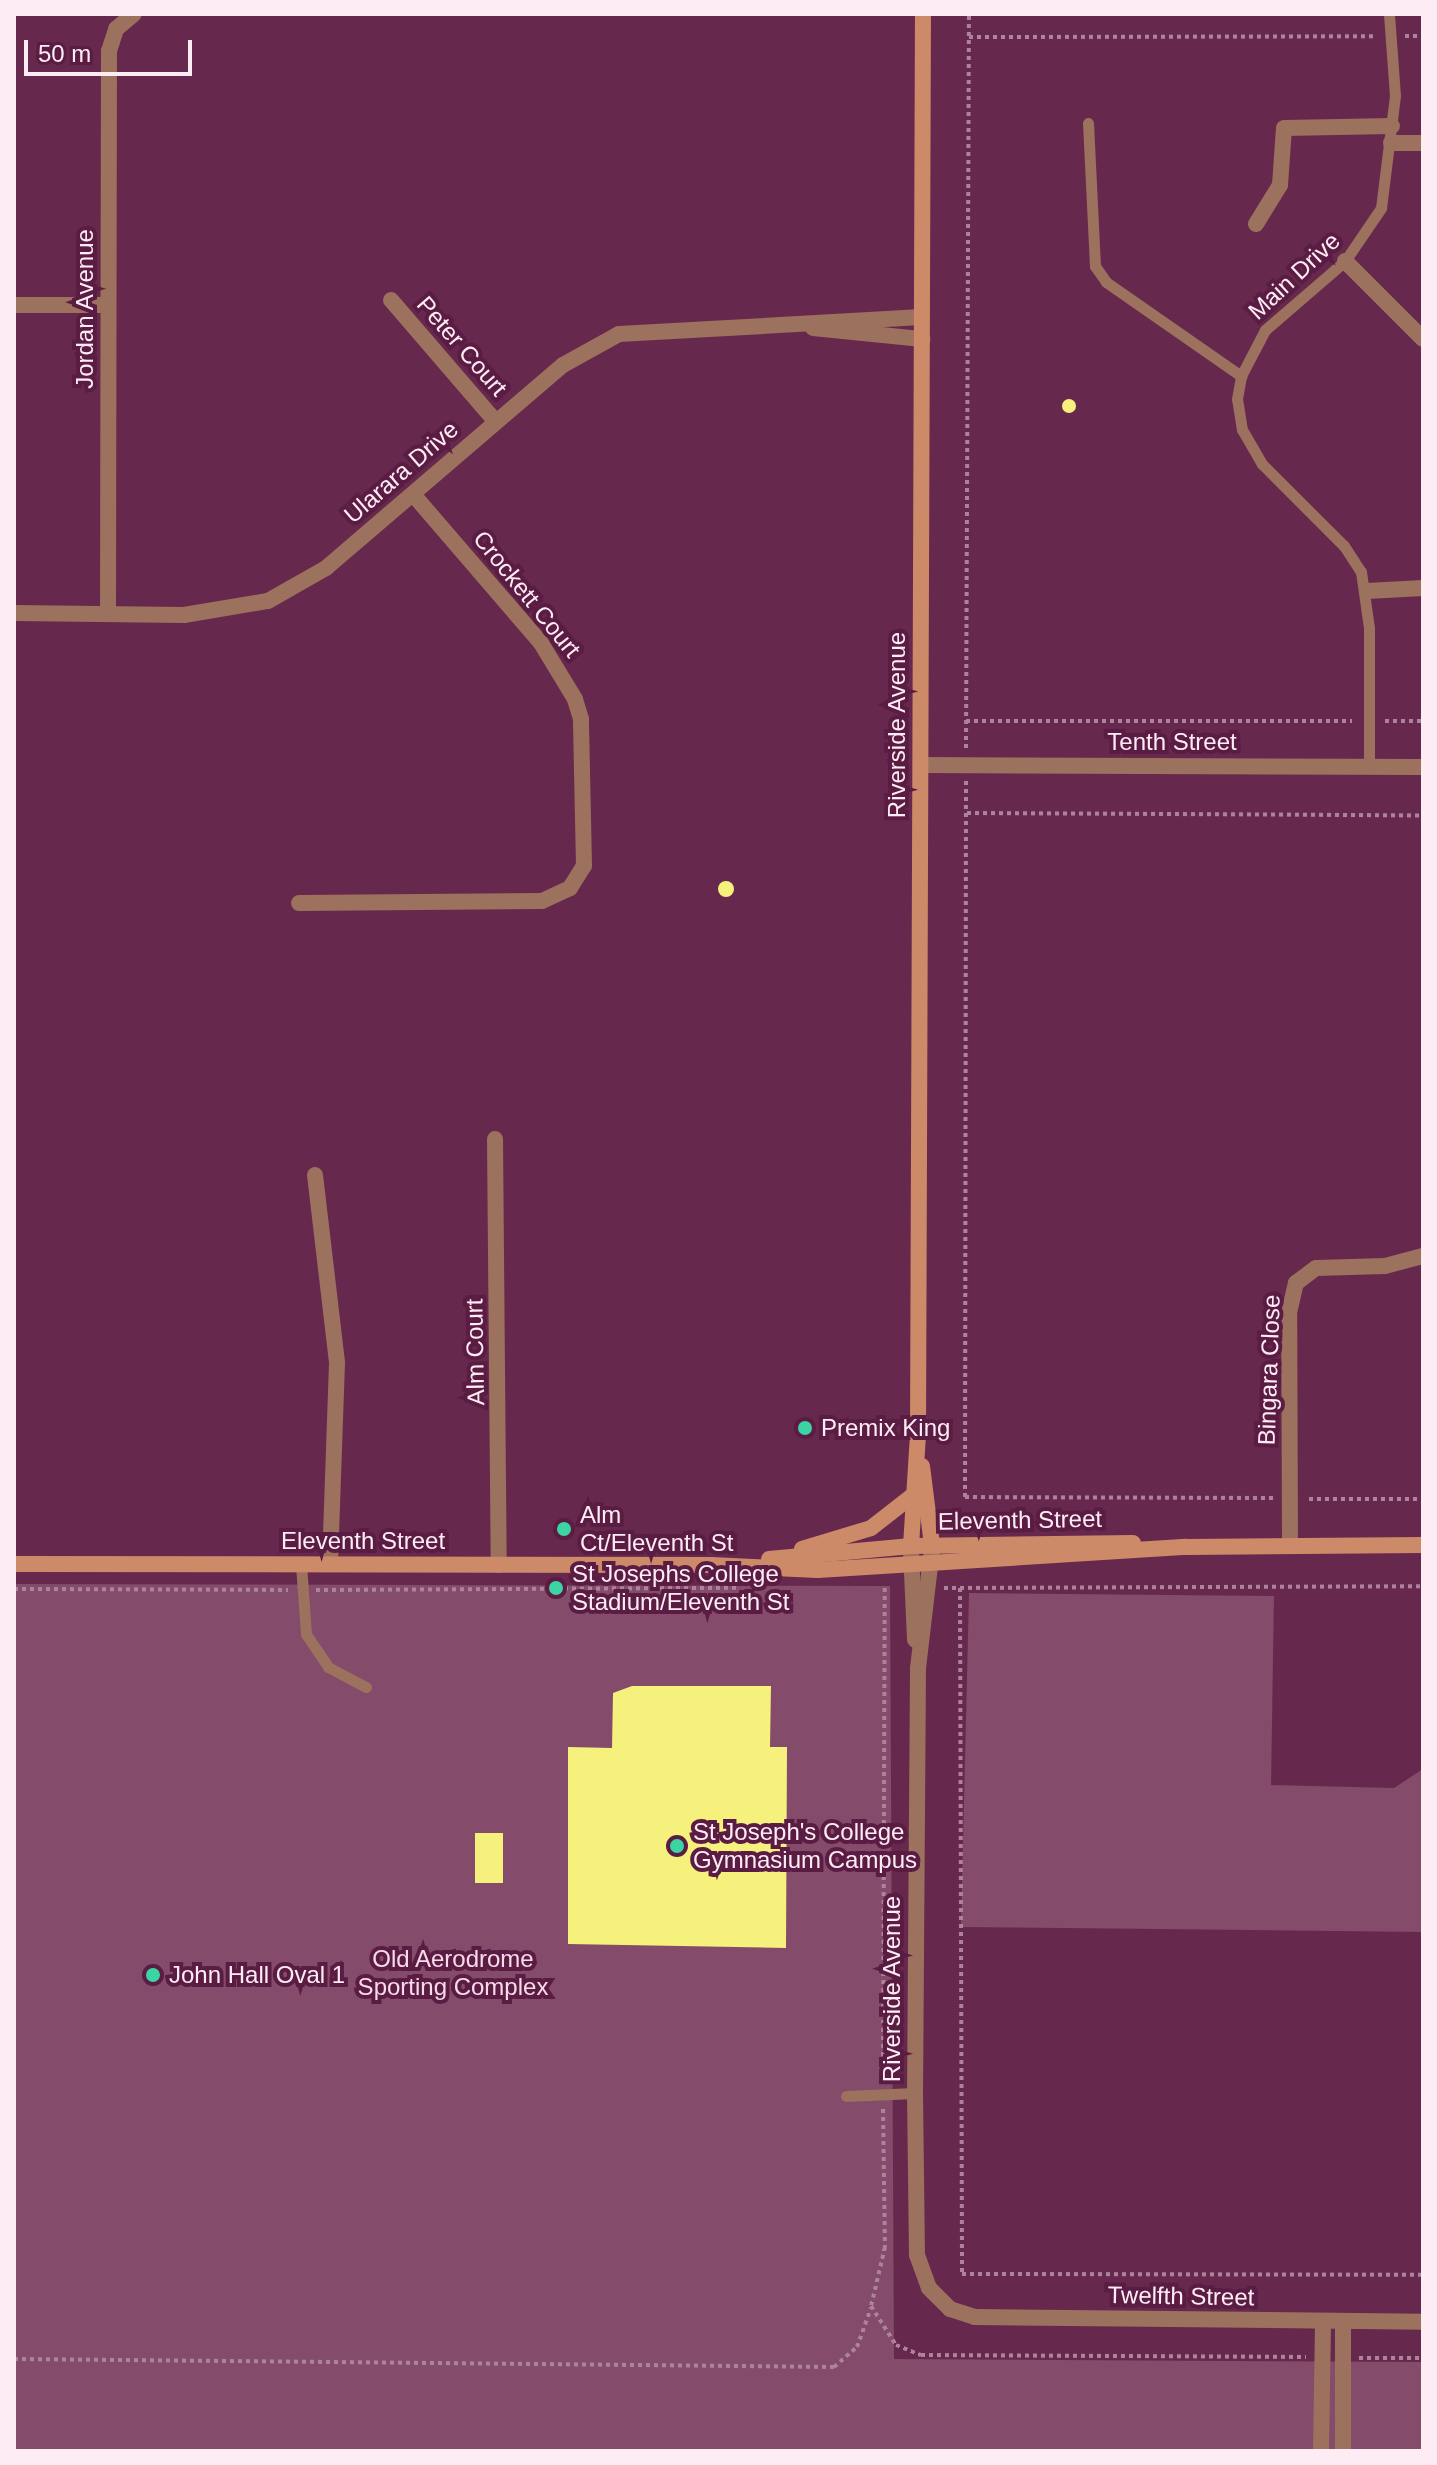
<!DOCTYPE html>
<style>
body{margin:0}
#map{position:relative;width:1437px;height:2465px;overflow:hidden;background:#67284d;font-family:Arial,sans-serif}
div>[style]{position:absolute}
.green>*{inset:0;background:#844b6a}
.building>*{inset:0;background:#f6f17d;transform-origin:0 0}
.round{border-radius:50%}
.path>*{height:4px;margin-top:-2px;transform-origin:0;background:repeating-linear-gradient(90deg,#ad839b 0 4px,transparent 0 8px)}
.lane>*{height:11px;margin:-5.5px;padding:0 5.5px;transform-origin:5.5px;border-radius:5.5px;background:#9c715d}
.street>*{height:16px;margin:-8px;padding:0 8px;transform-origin:8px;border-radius:8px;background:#9c715d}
.secondary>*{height:16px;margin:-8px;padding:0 8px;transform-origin:8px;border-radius:8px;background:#cd8a69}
.dots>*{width:22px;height:22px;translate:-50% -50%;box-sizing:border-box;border:4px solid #5b1c43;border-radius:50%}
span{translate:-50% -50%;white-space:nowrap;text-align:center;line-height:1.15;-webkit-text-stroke:8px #5b1c43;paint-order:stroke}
.street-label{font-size:24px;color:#fdecf4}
.poi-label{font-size:24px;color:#fdecf4}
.left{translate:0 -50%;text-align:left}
.park-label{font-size:24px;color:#f6dbe8}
.frame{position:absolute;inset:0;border:16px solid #fdecf4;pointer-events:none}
.scale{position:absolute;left:24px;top:40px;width:168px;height:36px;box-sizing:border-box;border:4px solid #fdecf4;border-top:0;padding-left:10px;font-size:24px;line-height:28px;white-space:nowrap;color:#fdecf4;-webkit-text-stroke:6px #5b1c43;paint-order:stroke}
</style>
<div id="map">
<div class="green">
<div style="clip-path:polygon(14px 1584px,890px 1586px,894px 2359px,1423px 2362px,1423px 2451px,14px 2451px)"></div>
<div style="clip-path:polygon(969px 1593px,1274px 1596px,1271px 1785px,1394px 1788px,1423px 1769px,1423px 1932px,961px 1927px)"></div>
</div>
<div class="building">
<div class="round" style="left:1062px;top:399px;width:14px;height:14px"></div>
<div class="round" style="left:718px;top:881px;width:16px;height:16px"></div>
<div style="clip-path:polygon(632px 1686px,771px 1686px,770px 1747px,787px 1747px,786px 1948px,568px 1944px,568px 1747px,612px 1748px,613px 1693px)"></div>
<div style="left:475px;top:1833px;width:28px;height:50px"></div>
</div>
<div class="path">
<div style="left:1405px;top:36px;width:18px"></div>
<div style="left:969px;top:37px;width:408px;rotate:-0.1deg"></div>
<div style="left:966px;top:721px;width:386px"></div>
<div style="left:1385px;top:721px;width:38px"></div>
<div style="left:966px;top:748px;width:734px;rotate:-89.77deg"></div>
<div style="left:966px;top:781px;width:716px;rotate:90.08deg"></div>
<div style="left:965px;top:1497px;width:308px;rotate:0.2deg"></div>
<div style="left:967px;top:813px;width:456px;rotate:0.3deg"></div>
<div style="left:1309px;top:1499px;width:114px"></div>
<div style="left:944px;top:1588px;width:479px;rotate:-0.2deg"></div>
<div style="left:960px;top:1588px;width:686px;rotate:89.83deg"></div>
<div style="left:962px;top:2274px;width:461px;rotate:0.1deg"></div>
<div style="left:14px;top:1589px;width:274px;rotate:0.2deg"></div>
<div style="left:316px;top:1590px;width:424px;rotate:-0.3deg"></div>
<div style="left:883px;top:2080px;width:493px;rotate:-89.8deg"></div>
<div style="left:883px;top:2109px;width:138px;rotate:89.2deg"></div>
<div style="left:885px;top:2247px;width:61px;rotate:103.3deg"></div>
<div style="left:871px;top:2306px;width:46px;rotate:57.3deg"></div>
<div style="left:896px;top:2345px;width:27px;rotate:22deg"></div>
<div style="left:921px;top:2355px;width:385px;rotate:0.3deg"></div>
<div style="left:1359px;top:2358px;width:64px"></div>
<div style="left:14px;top:2359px;width:820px;rotate:0.56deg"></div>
<div style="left:834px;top:2367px;width:30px;rotate:-41deg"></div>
<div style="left:857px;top:2347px;width:41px;rotate:-70.3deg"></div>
</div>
<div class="lane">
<div style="left:1088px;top:123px;width:143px;rotate:87.2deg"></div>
<div style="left:1095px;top:266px;width:19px;rotate:55deg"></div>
<div style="left:1106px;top:282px;width:165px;rotate:34.8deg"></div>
<div style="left:1369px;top:767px;width:139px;rotate:-90deg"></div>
<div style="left:1369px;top:628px;width:57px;rotate:-98.1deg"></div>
<div style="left:1361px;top:572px;width:31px;rotate:-123deg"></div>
<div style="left:1344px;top:546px;width:116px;rotate:-135deg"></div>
<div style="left:1262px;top:464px;width:39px;rotate:-120deg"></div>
<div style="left:1242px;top:430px;width:31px;rotate:-99deg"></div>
<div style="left:1237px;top:399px;width:23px;rotate:-80deg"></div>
<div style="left:1241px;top:376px;width:52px;rotate:-62.4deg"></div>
<div style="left:1265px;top:330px;width:106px;rotate:-40.8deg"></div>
<div style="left:1345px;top:261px;width:64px;rotate:-55.8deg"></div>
<div style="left:1381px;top:208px;width:113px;rotate:-82.9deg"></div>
<div style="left:1395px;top:96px;width:82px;rotate:-94.2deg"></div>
<div style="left:301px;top:1564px;width:70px;rotate:85.9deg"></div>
<div style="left:306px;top:1634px;width:40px;rotate:56deg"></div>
<div style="left:328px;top:1667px;width:43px;rotate:27.8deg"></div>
<div style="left:846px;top:2096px;width:69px;rotate:-2.5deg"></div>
</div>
<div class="street">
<div style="left:1391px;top:143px;width:32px"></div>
<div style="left:1256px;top:224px;width:46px;rotate:-58.4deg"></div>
<div style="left:1280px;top:185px;width:57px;rotate:-86deg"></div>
<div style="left:1284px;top:128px;width:108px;rotate:-1.1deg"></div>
<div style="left:1345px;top:261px;width:110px;rotate:45deg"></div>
<div style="left:391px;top:300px;width:161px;rotate:49.3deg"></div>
<div style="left:14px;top:305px;width:94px"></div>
<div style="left:813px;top:328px;width:110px;rotate:5.8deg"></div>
<div style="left:1367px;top:591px;width:56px;rotate:-3.1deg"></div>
<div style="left:14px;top:613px;width:170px;rotate:0.7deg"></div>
<div style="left:184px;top:615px;width:85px;rotate:-9.5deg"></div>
<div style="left:268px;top:601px;width:67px;rotate:-29.6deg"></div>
<div style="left:326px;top:568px;width:312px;rotate:-40.6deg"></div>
<div style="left:563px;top:365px;width:64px;rotate:-29deg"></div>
<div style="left:619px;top:334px;width:303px;rotate:-3.2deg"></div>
<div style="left:108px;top:614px;width:563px;rotate:-89.9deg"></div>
<div style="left:109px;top:51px;width:23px;rotate:-72deg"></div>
<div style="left:116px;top:29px;width:23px;rotate:-40deg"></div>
<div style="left:921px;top:765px;width:502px;rotate:0.23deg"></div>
<div style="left:299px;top:903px;width:243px;rotate:-0.5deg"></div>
<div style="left:542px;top:901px;width:31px;rotate:-25deg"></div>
<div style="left:570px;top:888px;width:26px;rotate:-58deg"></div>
<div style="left:584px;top:866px;width:147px;rotate:-91.2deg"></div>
<div style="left:581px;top:719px;width:21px;rotate:-107deg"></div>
<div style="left:575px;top:699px;width:66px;rotate:-121.3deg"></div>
<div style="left:541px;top:643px;width:196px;rotate:-130.7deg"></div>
<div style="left:495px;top:1139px;width:426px;rotate:89.5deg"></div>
<div style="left:315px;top:1175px;width:189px;rotate:83.3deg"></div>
<div style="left:337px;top:1363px;width:201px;rotate:92deg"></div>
<div style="left:1290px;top:1544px;width:231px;rotate:-90.2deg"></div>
<div style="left:1289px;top:1313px;width:31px;rotate:-77deg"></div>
<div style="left:1296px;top:1283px;width:25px;rotate:-37deg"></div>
<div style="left:1316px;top:1268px;width:69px;rotate:-1.7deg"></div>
<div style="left:1385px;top:1266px;width:39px;rotate:-15deg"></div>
<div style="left:932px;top:1549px;width:121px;rotate:96.7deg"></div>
<div style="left:918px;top:1669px;width:424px;rotate:90.4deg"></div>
<div style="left:915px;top:2093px;width:162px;rotate:89.3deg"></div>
<div style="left:917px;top:2255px;width:35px;rotate:70deg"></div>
<div style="left:929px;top:2288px;width:30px;rotate:45deg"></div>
<div style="left:950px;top:2309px;width:25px;rotate:18deg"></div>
<div style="left:974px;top:2317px;width:449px;rotate:0.6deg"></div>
<div style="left:911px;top:1551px;width:89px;rotate:87.4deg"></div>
<div style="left:1321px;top:2451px;width:129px;rotate:-89.1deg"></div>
<div style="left:1343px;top:2451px;width:129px;rotate:-90deg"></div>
</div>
<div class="secondary">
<div style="left:922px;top:1466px;width:80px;rotate:82.8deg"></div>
<div style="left:911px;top:1546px;width:110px;rotate:-86.4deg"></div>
<div style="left:918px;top:1436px;width:1422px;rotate:-89.8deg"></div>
<div style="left:802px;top:1549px;width:72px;rotate:-16.9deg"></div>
<div style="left:871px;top:1528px;width:52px;rotate:-38deg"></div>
<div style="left:769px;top:1559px;width:143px;rotate:-5.2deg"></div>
<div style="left:911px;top:1546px;width:222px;rotate:-0.8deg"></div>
<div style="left:14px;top:1564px;width:697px;rotate:0.08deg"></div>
<div style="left:711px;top:1565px;width:107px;rotate:2.7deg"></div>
<div style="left:818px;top:1570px;width:369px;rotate:-3.6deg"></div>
<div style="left:1186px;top:1547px;width:237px;rotate:-0.5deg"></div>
</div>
<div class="dots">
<div style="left:805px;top:1428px;background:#3dd4a3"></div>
<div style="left:564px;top:1529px;background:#3dd4a3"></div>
<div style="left:556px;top:1588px;background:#3dd4a3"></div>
<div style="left:677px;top:1846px;background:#3dd4a3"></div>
<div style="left:153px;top:1975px;background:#3dd4a3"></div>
</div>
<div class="street-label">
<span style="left:1294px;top:276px;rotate:-43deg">Main Drive</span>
<span style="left:85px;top:309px;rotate:-90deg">Jordan Avenue</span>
<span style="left:462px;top:346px;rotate:49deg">Peter Court</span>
<span style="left:401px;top:472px;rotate:-41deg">Ularara Drive</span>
<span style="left:527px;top:594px;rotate:51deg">Crockett Court</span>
<span style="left:897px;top:725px;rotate:-90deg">Riverside Avenue</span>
<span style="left:1172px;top:742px">Tenth Street</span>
<span style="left:475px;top:1352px;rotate:-91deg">Alm Court</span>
<span style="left:1269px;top:1370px;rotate:-88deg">Bingara Close</span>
<span style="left:1020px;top:1520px;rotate:-1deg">Eleventh Street</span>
<span style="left:363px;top:1541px">Eleventh Street</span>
<span style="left:892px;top:1989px;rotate:-90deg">Riverside Avenue</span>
<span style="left:1181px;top:2296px;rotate:1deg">Twelfth Street</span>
</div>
<div class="poi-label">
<span class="left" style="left:821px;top:1428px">Premix King</span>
<span class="left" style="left:580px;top:1529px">Alm<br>Ct/Eleventh St</span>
<span class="left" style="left:572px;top:1588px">St Josephs College<br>Stadium/Eleventh St</span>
<span class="left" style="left:693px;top:1846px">St Joseph's College<br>Gymnasium Campus</span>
<span class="left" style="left:169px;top:1975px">John Hall Oval 1</span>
</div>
<div class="park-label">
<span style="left:453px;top:1973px">Old Aerodrome<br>Sporting Complex</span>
</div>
<div class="frame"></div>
<div class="scale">50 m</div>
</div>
